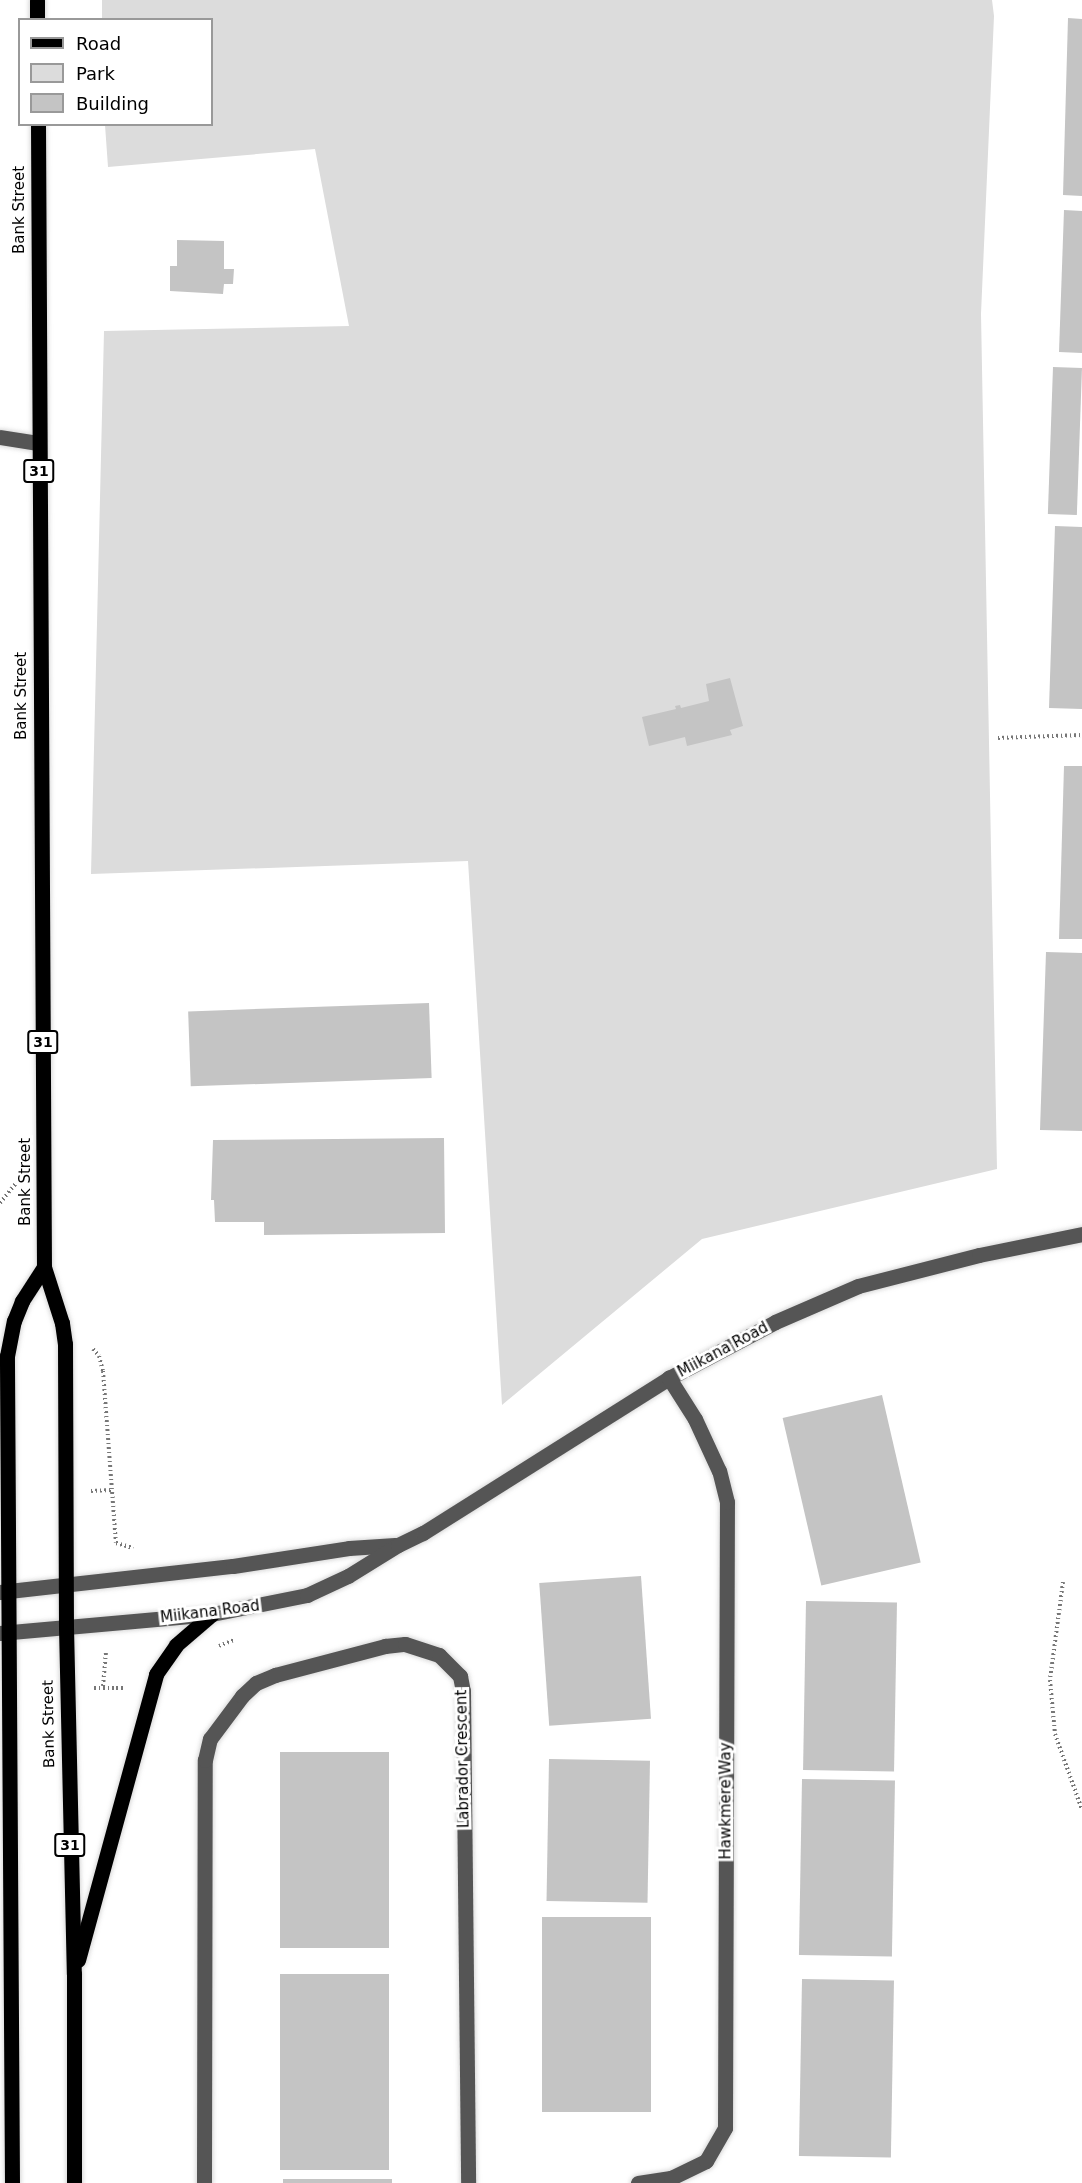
<!DOCTYPE html>
<style>
body{margin:0}
#map{position:relative;width:1082px;height:2183px;overflow:hidden;background:#fff;font-family:"DejaVu Sans",sans-serif}
div>[style]{position:absolute}
.green>*{inset:0;background:#dcdcdc}
.building>*{inset:0;background:#c4c4c4;transform-origin:0 0}
.path>*{height:4px;margin-top:-2px;transform-origin:0;background:repeating-linear-gradient(90deg,#777 0 1.5px,transparent 0 4.5px)}
.roads{filter:drop-shadow(0 0 2px #dbdbdb) drop-shadow(0 0 2px #dbdbdb)}
.minor>*{height:15px;margin:-7.5px;padding:0 7.5px;transform-origin:7.5px;border-radius:7.5px;background:#555}
.major>*{height:15px;margin:-7.5px;padding:0 7.5px;transform-origin:7.5px;border-radius:7.5px;background:#000}
span{translate:-50% -50%;white-space:nowrap;text-align:center;line-height:1.15;-webkit-text-stroke:6px #fff;paint-order:stroke}
.shield-label span{padding:2px 4px;background:#fff;border:2px solid;border-radius:4px;-webkit-text-stroke-width:0}
.shield-label{font-size:14px;color:#000;font-weight:700}
.street-label{font-size:15px;color:#000}
.legend{position:absolute;left:18px;top:18px;width:195px;height:108px;box-sizing:border-box;background:#fff;border:2px solid #999;margin:0;padding:8px 10px;list-style:none;font-size:18px;color:#000}
.legend li{display:flex;align-items:center;gap:12px;height:30px}
.legend b{width:30px;border:2px solid #999}
</style>
<div id="map">
<div class="green">
<div style="clip-path:polygon(102px 0,992px 0,994px 16px,981px 314px,997px 1169px,702px 1239px,502px 1405px,468px 861px,91px 874px,104px 331px,349px 326px,315px 149px,108px 167px,105px 125px,212px 124px,212px 20px,102px 19px)"></div>
</div>
<div class="building">
<div style="clip-path:polygon(1068px 18px,1082px 19px,1082px 196px,1063px 195px)"></div>
<div style="clip-path:polygon(1064px 210px,1082px 211px,1082px 353px,1059px 352px)"></div>
<div style="clip-path:polygon(177px 240px,224px 241px,224px 269px,234px 269px,233px 284px,224px 284px,223px 294px,170px 291px,170px 266px,177px 266px)"></div>
<div style="left:1053px;top:367px;width:29px;height:147px;rotate:2deg"></div>
<div style="clip-path:polygon(1055px 526px,1082px 527px,1082px 709px,1049px 708px)"></div>
<div style="clip-path:polygon(730px 678px,743px 726px,730px 730px,732px 735px,687px 746px,685px 737px,649px 746px,642px 717px,676px 709px,675px 706px,680px 705px,681px 708px,709px 701px,706px 684px)"></div>
<div style="clip-path:polygon(1064px 766px,1082px 766px,1082px 939px,1059px 939px)"></div>
<div style="clip-path:polygon(1046px 952px,1082px 953px,1082px 1131px,1040px 1130px)"></div>
<div style="left:429px;top:1003px;width:75px;height:241px;rotate:88deg"></div>
<div style="clip-path:polygon(444px 1138px,445px 1233px,264px 1235px,264px 1222px,215px 1222px,214px 1200px,211px 1200px,213px 1140px)"></div>
<div style="left:882px;top:1395px;width:172px;height:102px;rotate:77deg"></div>
<div style="left:641px;top:1576px;width:143px;height:102px;rotate:86deg"></div>
<div style="left:806px;top:1601px;width:91px;height:169px;rotate:1deg"></div>
<div style="left:280px;top:1752px;width:109px;height:196px"></div>
<div style="left:549px;top:1759px;width:101px;height:142px;rotate:1deg"></div>
<div style="left:802px;top:1779px;width:93px;height:176px;rotate:1deg"></div>
<div style="left:542px;top:1917px;width:109px;height:195px"></div>
<div style="left:280px;top:1974px;width:109px;height:196px"></div>
<div style="left:802px;top:1979px;width:92px;height:177px;rotate:1deg"></div>
<div style="left:283px;top:2179px;width:109px;height:4px"></div>
</div>
<div class="path">
<div style="left:998px;top:738px;width:84px;rotate:-2deg"></div>
<div style="left:0;top:1203px;width:26px;rotate:-51deg"></div>
<div style="left:93px;top:1349px;width:9px;rotate:49deg"></div>
<div style="left:99px;top:1356px;width:16px;rotate:75deg"></div>
<div style="left:103px;top:1371px;width:172px;rotate:85.7deg"></div>
<div style="left:116px;top:1543px;width:18px;rotate:16deg"></div>
<div style="left:91px;top:1491px;width:20px;rotate:-3deg"></div>
<div style="left:1063px;top:1582px;width:99px;rotate:97.6deg"></div>
<div style="left:1050px;top:1680px;width:54px;rotate:84.7deg"></div>
<div style="left:1055px;top:1734px;width:81px;rotate:70.4deg"></div>
<div style="left:219px;top:1646px;width:16px;rotate:-22deg"></div>
<div style="left:103px;top:1686px;width:35px;rotate:-85deg"></div>
<div style="left:94px;top:1688px;width:31px"></div>
</div>
<div class="roads">
<div class="minor">
<div style="left:0;top:437px;width:39px;rotate:9deg"></div>
<div style="left:0;top:1592px;width:234px;rotate:-6.4deg"></div>
<div style="left:233px;top:1566px;width:117px;rotate:-8.8deg"></div>
<div style="left:349px;top:1548px;width:46px;rotate:-3.7deg"></div>
<div style="left:0;top:1633px;width:213px;rotate:-5.1deg"></div>
<div style="left:212px;top:1614px;width:97px;rotate:-11.3deg"></div>
<div style="left:307px;top:1595px;width:45px;rotate:-24.9deg"></div>
<div style="left:348px;top:1576px;width:59px;rotate:-31.8deg"></div>
<div style="left:398px;top:1545px;width:28px;rotate:-26deg"></div>
<div style="left:423px;top:1533px;width:291px;rotate:-32.2deg"></div>
<div style="left:669px;top:1378px;width:120px;rotate:-27.8deg"></div>
<div style="left:775px;top:1322px;width:90px;rotate:-23.4deg"></div>
<div style="left:858px;top:1286px;width:125px;rotate:-14.4deg"></div>
<div style="left:979px;top:1255px;width:105px;rotate:-11.5deg"></div>
<div style="left:204px;top:2183px;width:423px;rotate:-89.9deg"></div>
<div style="left:205px;top:1760px;width:22px;rotate:-77deg"></div>
<div style="left:210px;top:1739px;width:54px;rotate:-53.3deg"></div>
<div style="left:242px;top:1696px;width:19px;rotate:-43deg"></div>
<div style="left:256px;top:1683px;width:21px;rotate:-23deg"></div>
<div style="left:275px;top:1675px;width:114px;rotate:-14.8deg"></div>
<div style="left:385px;top:1646px;width:20px;rotate:-6deg"></div>
<div style="left:405px;top:1644px;width:36px;rotate:18deg"></div>
<div style="left:439px;top:1655px;width:30px;rotate:45deg"></div>
<div style="left:460px;top:1676px;width:15px;rotate:79deg"></div>
<div style="left:463px;top:1691px;width:492px;rotate:89.4deg"></div>
<div style="left:638px;top:2183px;width:33px;rotate:-9deg"></div>
<div style="left:671px;top:2178px;width:39px;rotate:-26deg"></div>
<div style="left:706px;top:2161px;width:38px;rotate:-60deg"></div>
<div style="left:725px;top:2128px;width:626px;rotate:-89.82deg"></div>
<div style="left:727px;top:1502px;width:32px;rotate:-104deg"></div>
<div style="left:719px;top:1471px;width:57px;rotate:-114.8deg"></div>
<div style="left:695px;top:1419px;width:49px;rotate:-122.4deg"></div>
</div>
<div class="major">
<div style="left:37px;top:0;width:20px;rotate:90deg"></div>
<div style="left:38px;top:124px;width:1143px;rotate:89.7deg"></div>
<div style="left:44px;top:1267px;width:59px;rotate:72.2deg"></div>
<div style="left:62px;top:1323px;width:21px;rotate:82deg"></div>
<div style="left:65px;top:1344px;width:283px;rotate:89.8deg"></div>
<div style="left:66px;top:1627px;width:347px;rotate:88.7deg"></div>
<div style="left:74px;top:1974px;width:209px;rotate:90deg"></div>
<div style="left:78px;top:1960px;width:296px;rotate:-74.7deg"></div>
<div style="left:156px;top:1674px;width:35px;rotate:-55deg"></div>
<div style="left:176px;top:1645px;width:48px;rotate:-40.7deg"></div>
<div style="left:12px;top:2183px;width:827px;rotate:-90.35deg"></div>
<div style="left:7px;top:1356px;width:36px;rotate:-79deg"></div>
<div style="left:14px;top:1321px;width:22px;rotate:-68deg"></div>
<div style="left:22px;top:1301px;width:40px;rotate:-57.1deg"></div>
</div>
</div>
<div class="shield-label">
<span style="left:39px;top:471px">31</span>
<span style="left:43px;top:1042px">31</span>
<span style="left:70px;top:1845px">31</span>
</div>
<div class="street-label">
<span style="left:20px;top:210px;rotate:-90deg">Bank Street</span>
<span style="left:22px;top:696px;rotate:-90deg">Bank Street</span>
<span style="left:26px;top:1182px;rotate:-90deg">Bank Street</span>
<span style="left:723px;top:1350px;rotate:-28deg">Miikana Road</span>
<span style="left:210px;top:1612px;rotate:-7deg">Miikana Road</span>
<span style="left:49px;top:1724px;rotate:-91deg">Bank Street</span>
<span style="left:463px;top:1759px;rotate:-91deg">Labrador Crescent</span>
<span style="left:726px;top:1801px;rotate:-90deg">Hawkmere Way</span>
</div>
<ul class="legend">
<li><b style="height:8px;background:#000"></b>Road</li>
<li><b style="height:16px;background:#dcdcdc"></b>Park</li>
<li><b style="height:16px;background:#c4c4c4"></b>Building</li>
</ul>
</div>
